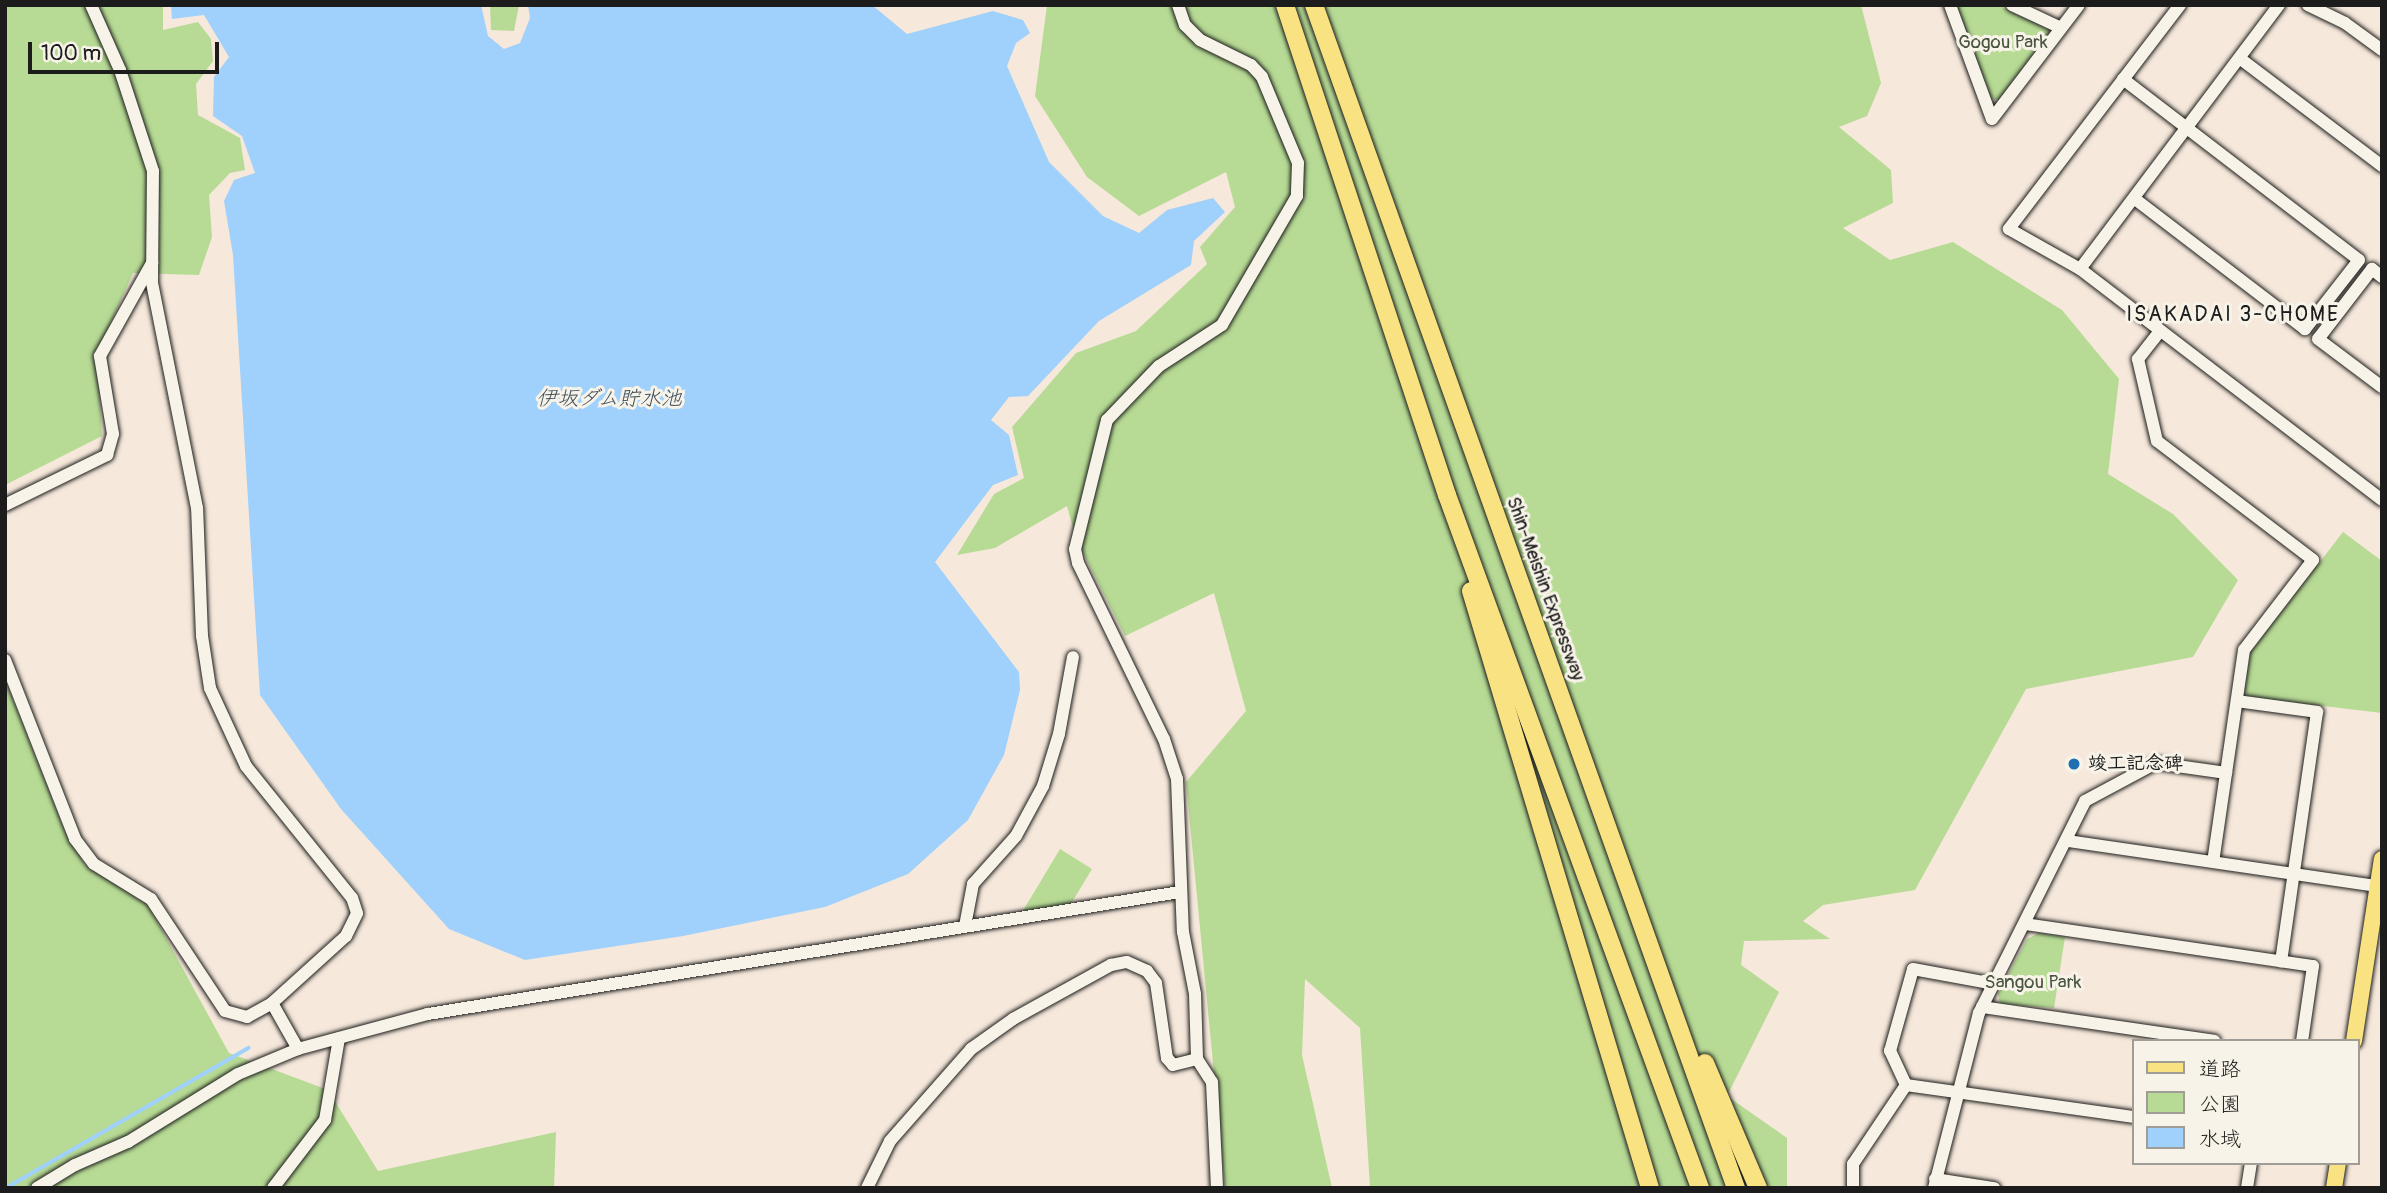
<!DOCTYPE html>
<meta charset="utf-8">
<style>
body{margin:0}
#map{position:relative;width:2387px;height:1193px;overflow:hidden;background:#f6e8db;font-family:Pangolin,"Klee One",sans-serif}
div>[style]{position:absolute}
.green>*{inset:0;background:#b7db95}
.water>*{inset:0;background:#a0d0fc}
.stream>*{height:3.5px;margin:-1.75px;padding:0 1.75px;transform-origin:1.75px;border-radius:1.75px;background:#a0d0fc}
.roads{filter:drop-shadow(0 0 2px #1c1c1c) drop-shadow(0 0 2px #1c1c1c)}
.minor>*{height:12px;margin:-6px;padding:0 6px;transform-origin:6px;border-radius:6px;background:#f7f3e8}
.major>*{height:16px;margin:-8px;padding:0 8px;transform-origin:8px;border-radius:8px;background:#f8e281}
.highway>*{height:18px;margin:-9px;padding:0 9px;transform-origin:9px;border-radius:9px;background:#f8e281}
.dots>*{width:19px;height:19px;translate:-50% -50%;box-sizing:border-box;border:4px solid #f7f3e8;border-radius:50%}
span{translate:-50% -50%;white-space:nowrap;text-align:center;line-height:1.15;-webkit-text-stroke:6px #f7f3e8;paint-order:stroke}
.park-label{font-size:19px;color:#4a5540}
.street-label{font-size:19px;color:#1c1c1c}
.poi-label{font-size:19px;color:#1c1c1c;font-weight:700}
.left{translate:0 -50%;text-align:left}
.neighbourhood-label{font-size:21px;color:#1c1c1c;letter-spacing:2px}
.water-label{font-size:21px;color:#44525f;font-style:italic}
.frame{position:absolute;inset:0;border:7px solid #1c1c1c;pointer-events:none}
.legend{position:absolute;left:2132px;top:1039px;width:228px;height:126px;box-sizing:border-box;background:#f7f3e8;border:2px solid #9f9d96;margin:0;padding:9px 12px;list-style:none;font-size:21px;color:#1c1c1c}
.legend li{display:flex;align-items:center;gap:14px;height:35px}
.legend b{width:35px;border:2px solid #9f9d96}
.scale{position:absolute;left:28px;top:42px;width:191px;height:32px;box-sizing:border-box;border:4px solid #1c1c1c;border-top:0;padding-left:9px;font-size:21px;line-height:24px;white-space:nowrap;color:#1c1c1c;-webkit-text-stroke:5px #f7f3e8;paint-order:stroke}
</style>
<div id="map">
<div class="green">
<div style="clip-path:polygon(5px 5px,163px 5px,163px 30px,198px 22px,211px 39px,213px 61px,196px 84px,198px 115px,240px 138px,245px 170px,230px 173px,209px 195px,212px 237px,199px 275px,133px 273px,97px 354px,102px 436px,5px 485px)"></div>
<div style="clip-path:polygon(490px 5px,519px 5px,514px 31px,491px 30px)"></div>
<div style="clip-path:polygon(1047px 5px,1861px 5px,1881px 83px,1867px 116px,1839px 127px,1891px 170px,1893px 203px,1843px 228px,1890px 260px,1953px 242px,2062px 310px,2119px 379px,2108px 474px,2173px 514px,2238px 580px,2193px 657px,2026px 689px,1915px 890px,1823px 905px,1803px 921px,1830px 939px,1744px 941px,1741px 965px,1779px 992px,1727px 1096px,1787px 1138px,1787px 1188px,1370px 1188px,1360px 1028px,1305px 979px,1302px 1055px,1332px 1188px,1225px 1188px,1186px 782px,1246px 711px,1214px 593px,1125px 636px,1076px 539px,1067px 506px,995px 548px,957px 555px,994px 494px,1024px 478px,1012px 427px,1076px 353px,1136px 331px,1207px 264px,1200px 247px,1235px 207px,1226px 172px,1139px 216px,1087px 177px,1035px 96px)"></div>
<div style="clip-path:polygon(1955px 5px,1998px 5px,2048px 29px,2050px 34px,1999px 100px,1990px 99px)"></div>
<div style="clip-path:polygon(2343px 532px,2382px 561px,2382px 713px,2248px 697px,2244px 690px,2251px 651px)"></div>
<div style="clip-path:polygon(5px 679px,64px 829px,85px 865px,148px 905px,229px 1053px,328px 1090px,378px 1171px,556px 1132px,554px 1188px,5px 1188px)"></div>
<div style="clip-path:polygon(1060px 849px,1092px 869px,1069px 907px,1021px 914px)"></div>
<div style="clip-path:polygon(2039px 933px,2065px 937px,2054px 1008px,2000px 1004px,1998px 994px,2027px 939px)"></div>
</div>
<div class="water">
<div style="clip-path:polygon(171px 5px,481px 5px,488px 36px,504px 49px,520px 43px,530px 18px,528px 5px,872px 5px,907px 34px,993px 11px,1023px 20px,1030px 33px,1016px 43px,1007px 66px,1049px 162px,1103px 216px,1139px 233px,1167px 210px,1213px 198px,1225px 212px,1194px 241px,1191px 265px,1099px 321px,1028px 396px,1009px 397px,991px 420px,1009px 435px,1018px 475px,993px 485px,935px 562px,1019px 672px,1020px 690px,1004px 755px,968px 820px,908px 874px,825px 907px,683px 936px,525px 960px,449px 929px,341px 809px,260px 695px,233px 255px,224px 201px,234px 180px,255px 173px,242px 136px,213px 116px,214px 77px,229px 57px,204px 15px,172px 19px)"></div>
</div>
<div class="stream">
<div style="left:6px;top:1188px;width:280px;rotate:-30deg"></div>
</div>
<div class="roads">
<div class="minor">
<div style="left:1178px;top:5px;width:21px;rotate:71deg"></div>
<div style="left:1185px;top:25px;width:21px;rotate:45deg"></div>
<div style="left:1200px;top:40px;width:57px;rotate:26.1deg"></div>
<div style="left:1251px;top:65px;width:16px;rotate:47deg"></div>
<div style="left:1262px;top:77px;width:93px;rotate:67.3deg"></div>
<div style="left:1298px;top:163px;width:33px;rotate:92deg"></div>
<div style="left:1297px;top:196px;width:149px;rotate:120.2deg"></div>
<div style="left:1222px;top:325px;width:75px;rotate:146.9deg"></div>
<div style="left:1159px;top:366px;width:75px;rotate:133.9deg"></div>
<div style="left:1107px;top:420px;width:133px;rotate:103.9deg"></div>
<div style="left:1075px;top:549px;width:14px;rotate:78deg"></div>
<div style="left:1078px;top:563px;width:196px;rotate:64deg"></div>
<div style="left:1164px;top:739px;width:42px;rotate:72deg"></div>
<div style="left:1177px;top:779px;width:153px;rotate:87.8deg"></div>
<div style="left:1183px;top:932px;width:63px;rotate:79deg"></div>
<div style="left:1195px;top:994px;width:65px;rotate:88.2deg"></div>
<div style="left:1197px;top:1059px;width:27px;rotate:57deg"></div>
<div style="left:1212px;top:1082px;width:106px;rotate:87.3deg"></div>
<div style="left:1950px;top:5px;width:121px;rotate:69.8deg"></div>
<div style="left:2012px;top:5px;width:54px;rotate:25.1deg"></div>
<div style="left:2180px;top:5px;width:282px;rotate:127.4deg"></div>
<div style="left:2009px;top:229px;width:81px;rotate:29.4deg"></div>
<div style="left:2080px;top:269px;width:380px;rotate:37.4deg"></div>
<div style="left:2308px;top:5px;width:41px;rotate:25.9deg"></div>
<div style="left:2345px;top:23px;width:46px;rotate:36.1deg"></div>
<div style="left:2242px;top:60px;width:176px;rotate:37.1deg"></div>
<div style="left:2123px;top:79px;width:297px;rotate:37.5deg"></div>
<div style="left:2359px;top:260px;width:88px;rotate:128deg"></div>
<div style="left:2305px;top:329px;width:214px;rotate:-142.6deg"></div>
<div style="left:1992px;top:119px;width:143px;rotate:-52.7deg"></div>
<div style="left:2080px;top:269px;width:331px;rotate:-53deg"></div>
<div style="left:2382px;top:277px;width:13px;rotate:-141deg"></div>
<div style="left:2372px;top:269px;width:88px;rotate:127.6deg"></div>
<div style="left:2318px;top:339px;width:80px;rotate:36.9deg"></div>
<div style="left:2160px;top:331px;width:36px;rotate:128deg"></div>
<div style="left:2138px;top:359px;width:84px;rotate:77deg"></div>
<div style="left:2157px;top:441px;width:196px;rotate:37.3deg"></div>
<div style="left:2313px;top:560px;width:113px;rotate:127.5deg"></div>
<div style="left:2244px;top:650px;width:214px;rotate:98.3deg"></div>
<div style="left:5px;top:505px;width:114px;rotate:-26.1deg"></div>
<div style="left:107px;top:455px;width:22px;rotate:-74deg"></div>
<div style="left:113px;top:434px;width:79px;rotate:-99.5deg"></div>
<div style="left:100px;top:356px;width:107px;rotate:-60.8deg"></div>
<div style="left:5px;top:660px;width:192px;rotate:68.6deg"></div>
<div style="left:75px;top:839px;width:31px;rotate:53deg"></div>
<div style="left:94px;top:864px;width:67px;rotate:31.6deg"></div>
<div style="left:151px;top:899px;width:134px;rotate:56.5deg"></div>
<div style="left:225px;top:1011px;width:23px;rotate:15deg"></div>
<div style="left:247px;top:1017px;width:29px;rotate:-29deg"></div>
<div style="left:272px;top:1003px;width:100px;rotate:-42.2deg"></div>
<div style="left:346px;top:936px;width:25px;rotate:-64deg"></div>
<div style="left:357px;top:913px;width:16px;rotate:-108deg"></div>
<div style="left:352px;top:898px;width:169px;rotate:-128.8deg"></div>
<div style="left:246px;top:766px;width:86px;rotate:-114.8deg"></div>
<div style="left:210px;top:688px;width:53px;rotate:-98.7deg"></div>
<div style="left:202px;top:636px;width:128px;rotate:-92.2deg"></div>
<div style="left:197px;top:508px;width:230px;rotate:-101.3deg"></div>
<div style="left:152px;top:282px;width:111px;rotate:-89.5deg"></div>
<div style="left:153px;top:171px;width:106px;rotate:-108.1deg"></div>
<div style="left:120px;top:70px;width:71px;rotate:-114deg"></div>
<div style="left:2237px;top:701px;width:81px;rotate:7.8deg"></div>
<div style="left:2317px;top:712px;width:252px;rotate:98.2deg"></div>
<div style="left:2068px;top:841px;width:317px;rotate:8.3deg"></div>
<div style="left:2025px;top:924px;width:291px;rotate:8.3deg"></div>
<div style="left:2313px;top:966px;width:76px;rotate:98.3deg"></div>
<div style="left:965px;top:926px;width:43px;rotate:-79.2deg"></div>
<div style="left:973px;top:884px;width:64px;rotate:-48.1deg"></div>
<div style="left:1016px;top:836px;width:57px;rotate:-61.6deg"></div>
<div style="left:1043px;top:786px;width:54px;rotate:-72.9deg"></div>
<div style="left:1059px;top:734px;width:78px;rotate:-79.7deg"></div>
<div style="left:272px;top:1003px;width:53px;rotate:60.5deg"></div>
<div style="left:298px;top:1049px;width:135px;rotate:-15.1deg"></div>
<div style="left:428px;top:1014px;width:762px;rotate:-9.22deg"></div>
<div style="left:1982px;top:1007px;width:235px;rotate:8.3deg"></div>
<div style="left:1906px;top:1085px;width:229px;rotate:8deg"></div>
<div style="left:1906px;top:1085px;width:38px;rotate:-115deg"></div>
<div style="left:1890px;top:1051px;width:85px;rotate:-74.3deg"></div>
<div style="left:1913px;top:969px;width:82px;rotate:10.5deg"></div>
<div style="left:1935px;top:1179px;width:60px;rotate:8.7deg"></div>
<div style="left:37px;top:1188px;width:44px;rotate:-31.2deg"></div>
<div style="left:75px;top:1165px;width:58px;rotate:-23.5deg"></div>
<div style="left:128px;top:1142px;width:129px;rotate:-31.7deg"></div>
<div style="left:238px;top:1074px;width:65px;rotate:-22.6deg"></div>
<div style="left:273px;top:1188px;width:86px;rotate:-52.6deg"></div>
<div style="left:325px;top:1120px;width:83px;rotate:-80.3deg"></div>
<div style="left:867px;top:1188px;width:52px;rotate:-63.9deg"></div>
<div style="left:890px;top:1141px;width:123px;rotate:-48.6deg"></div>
<div style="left:971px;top:1049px;width:52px;rotate:-35.5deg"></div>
<div style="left:1013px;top:1019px;width:112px;rotate:-28.9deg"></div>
<div style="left:1111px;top:965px;width:16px;rotate:-11deg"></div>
<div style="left:1127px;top:962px;width:22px;rotate:24deg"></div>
<div style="left:1147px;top:971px;width:15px;rotate:53deg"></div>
<div style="left:1156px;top:983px;width:76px;rotate:81.7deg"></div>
<div style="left:1167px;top:1058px;width:9px;rotate:49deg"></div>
<div style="left:1173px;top:1065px;width:25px;rotate:-14deg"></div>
<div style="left:1853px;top:1188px;width:24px;rotate:-90deg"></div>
<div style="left:1853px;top:1164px;width:95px;rotate:-56.1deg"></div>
<div style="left:1934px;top:1188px;width:181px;rotate:-75.6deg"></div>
<div style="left:1979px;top:1013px;width:237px;rotate:-63.4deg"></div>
<div style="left:2085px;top:801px;width:81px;rotate:-28.2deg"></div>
<div style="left:2156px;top:763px;width:71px;rotate:8.1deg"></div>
<div style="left:2247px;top:1188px;width:25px;rotate:-81deg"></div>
</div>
<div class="major">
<div style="left:2354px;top:1041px;width:184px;rotate:-81.3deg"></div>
<div style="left:2334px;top:1188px;width:25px;rotate:-81deg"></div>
</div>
<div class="highway">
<div style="left:1285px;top:5px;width:516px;rotate:71.71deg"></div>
<div style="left:1447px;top:495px;width:738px;rotate:69.94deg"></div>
<div style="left:1314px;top:5px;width:1256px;rotate:70.37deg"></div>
<div style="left:1471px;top:591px;width:623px;rotate:73.31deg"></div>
<div style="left:1705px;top:1063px;width:136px;rotate:67deg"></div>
</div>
</div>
<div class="dots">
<div style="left:2074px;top:764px;background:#1f6fb2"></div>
</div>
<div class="park-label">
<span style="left:2003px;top:43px">Gogou Park</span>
<span style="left:2033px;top:983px">Sangou Park</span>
</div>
<div class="street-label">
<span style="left:1545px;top:589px;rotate:70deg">Shin-Meishin Expressway</span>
</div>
<div class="poi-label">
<span class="left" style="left:2088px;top:764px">竣工記念碑</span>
</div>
<div class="neighbourhood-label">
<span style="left:2233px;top:315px">ISAKADAI 3-CHOME</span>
</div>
<div class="water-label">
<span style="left:609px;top:399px">伊坂ダム貯水池</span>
</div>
<div class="frame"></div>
<ul class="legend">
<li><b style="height:9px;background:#f8e281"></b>道路</li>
<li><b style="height:19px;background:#b7db95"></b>公園</li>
<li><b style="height:19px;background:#a0d0fc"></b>水域</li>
</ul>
<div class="scale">100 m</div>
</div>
